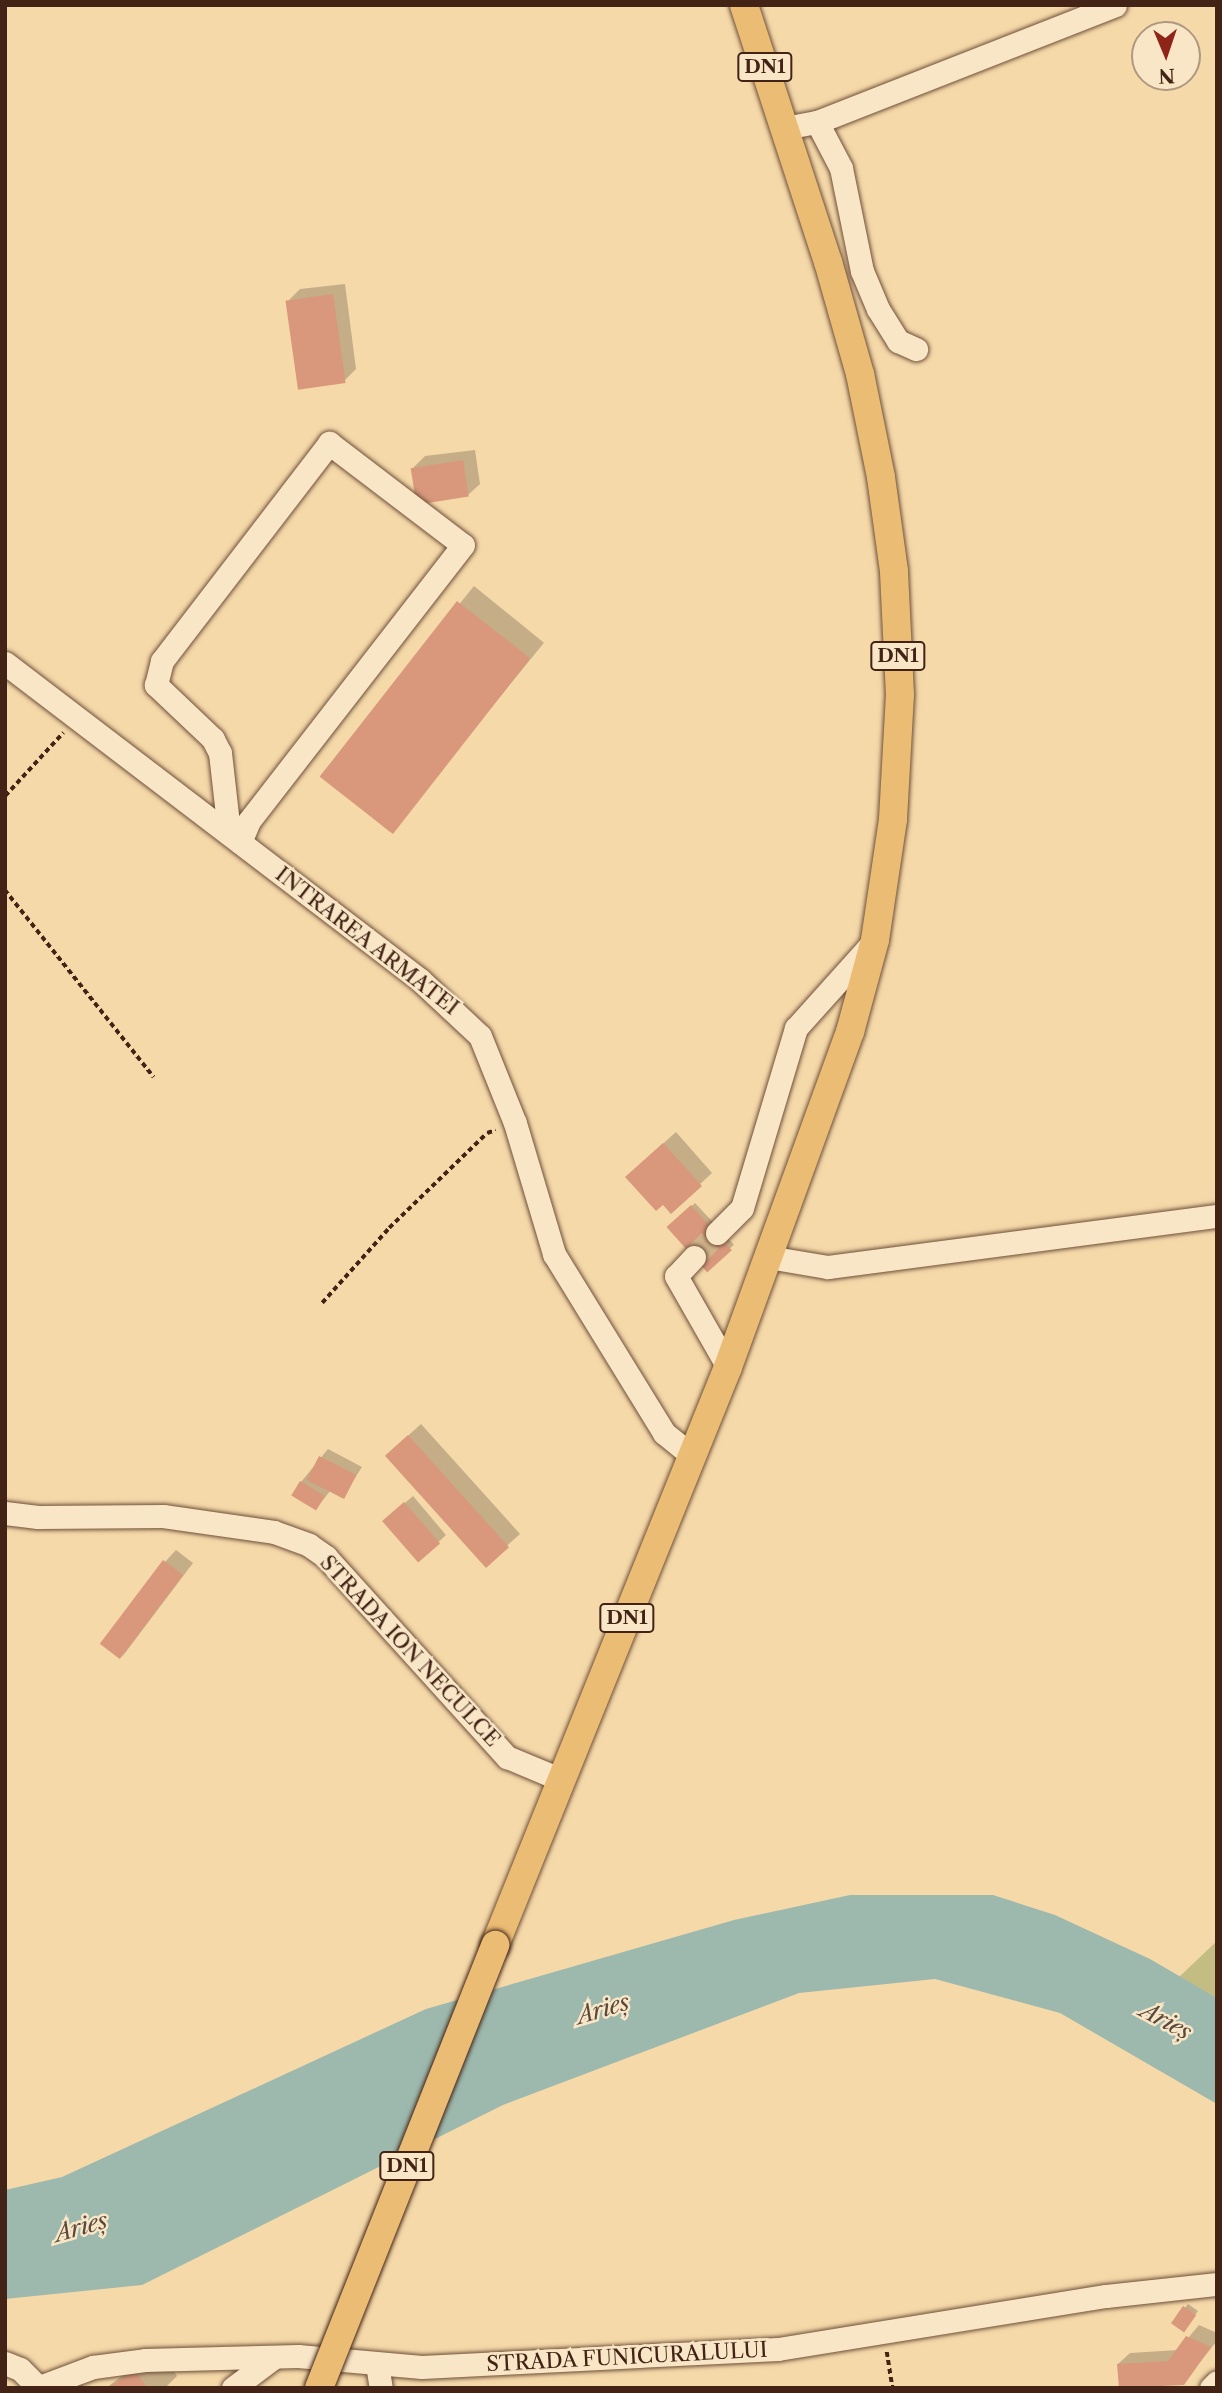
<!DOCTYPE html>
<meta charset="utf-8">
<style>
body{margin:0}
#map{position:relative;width:1222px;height:2393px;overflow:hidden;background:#f5d9a9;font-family:"Libre Caslon Text",serif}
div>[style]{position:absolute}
.green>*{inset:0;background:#c3bd83}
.water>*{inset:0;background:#9db9ae}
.shadow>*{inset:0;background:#0003;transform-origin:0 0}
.building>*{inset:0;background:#d9987c;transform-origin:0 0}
.minor-tunnel>*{height:23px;margin-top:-11.5px;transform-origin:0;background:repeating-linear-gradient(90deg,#d1b58b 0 23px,transparent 0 34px)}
.path>*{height:3.5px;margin-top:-1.75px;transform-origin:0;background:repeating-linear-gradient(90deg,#422315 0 5px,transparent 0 8.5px)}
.roads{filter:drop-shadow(0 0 2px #6f503a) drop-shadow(0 0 2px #6f503a)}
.minor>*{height:23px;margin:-11.5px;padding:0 11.5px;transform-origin:11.5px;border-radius:11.5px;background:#f8e6c7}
.major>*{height:28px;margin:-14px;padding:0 14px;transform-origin:14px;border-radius:14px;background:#eabc74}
.bridges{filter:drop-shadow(0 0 2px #422315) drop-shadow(0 0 2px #422315)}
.major-bridge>*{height:28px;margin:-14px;padding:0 14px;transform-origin:14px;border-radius:14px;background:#eabc74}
span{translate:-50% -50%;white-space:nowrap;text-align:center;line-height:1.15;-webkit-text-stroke:5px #f8e6c7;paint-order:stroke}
.shield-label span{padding:2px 5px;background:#f8e6c7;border:2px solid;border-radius:5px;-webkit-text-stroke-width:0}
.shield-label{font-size:19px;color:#422315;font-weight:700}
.street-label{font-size:21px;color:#422315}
.water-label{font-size:23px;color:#59483b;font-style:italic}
.frame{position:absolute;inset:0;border:7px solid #422315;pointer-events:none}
.north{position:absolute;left:1131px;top:21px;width:70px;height:70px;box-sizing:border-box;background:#f8e6c7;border:2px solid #af9880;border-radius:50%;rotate:178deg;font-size:19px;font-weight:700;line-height:28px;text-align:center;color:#422315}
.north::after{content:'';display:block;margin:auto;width:24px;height:32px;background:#8f2418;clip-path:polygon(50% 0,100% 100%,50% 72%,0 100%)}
</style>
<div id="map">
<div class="green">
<div style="clip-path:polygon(1217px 1941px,1217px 1998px,1179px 1977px)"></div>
</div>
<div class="water">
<div style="clip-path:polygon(850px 1895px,993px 1895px,1055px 1915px,1150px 1959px,1217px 1998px,1217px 2104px,1060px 2013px,935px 1979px,799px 1993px,503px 2105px,142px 2285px,5px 2299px,5px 2190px,62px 2177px,426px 2009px,734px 1920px)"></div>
</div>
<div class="shadow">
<div style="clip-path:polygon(345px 284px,356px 369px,344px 381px,288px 301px,300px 289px)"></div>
<div style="clip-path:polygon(475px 450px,480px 484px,468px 495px,413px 468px,425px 456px)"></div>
<div style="left:474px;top:586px;width:90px;height:244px;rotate:39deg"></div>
<div style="clip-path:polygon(676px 1132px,712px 1173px,671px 1211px,639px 1165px)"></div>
<div style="left:695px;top:1203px;width:57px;height:35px;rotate:47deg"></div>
<div style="left:421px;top:1424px;width:148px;height:45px;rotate:48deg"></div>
<div style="clip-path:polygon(328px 1449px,362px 1467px,342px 1498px,330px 1491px,316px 1509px,301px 1482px)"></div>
<div style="clip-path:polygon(413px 1496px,446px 1535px,419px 1560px,392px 1514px)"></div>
<div style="clip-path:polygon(176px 1550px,193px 1563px,122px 1657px,165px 1562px)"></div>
<div style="clip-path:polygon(1188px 2304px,1198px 2311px,1186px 2327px,1173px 2323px)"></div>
<div style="clip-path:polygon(1199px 2325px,1217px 2333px,1217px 2341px,1183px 2383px,1118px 2364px,1130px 2353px,1178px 2350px)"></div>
<div style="clip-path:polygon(159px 2348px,177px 2376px,165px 2388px,106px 2388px)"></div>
<div style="clip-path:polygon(74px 2373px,85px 2388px,53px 2388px)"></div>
</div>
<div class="building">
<div style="left:333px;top:294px;width:90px;height:48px;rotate:82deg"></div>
<div style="left:463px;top:460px;width:37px;height:53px;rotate:81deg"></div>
<div style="left:457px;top:601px;width:93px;height:223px;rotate:38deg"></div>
<div style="clip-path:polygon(663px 1143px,702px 1186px,671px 1214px,663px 1205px,656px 1211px,625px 1177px)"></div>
<div style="left:691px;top:1205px;width:61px;height:33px;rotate:48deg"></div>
<div style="left:408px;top:1435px;width:151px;height:31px;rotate:48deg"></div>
<div style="left:319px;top:1456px;width:42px;height:27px;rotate:27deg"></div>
<div style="left:300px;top:1481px;width:29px;height:17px;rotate:31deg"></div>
<div style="left:404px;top:1502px;width:55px;height:29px;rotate:49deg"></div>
<div style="left:163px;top:1560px;width:25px;height:105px;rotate:37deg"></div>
<div style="left:1183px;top:2306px;width:16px;height:21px;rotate:35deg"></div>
<div style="clip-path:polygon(1186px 2336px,1211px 2347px,1184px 2385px,1119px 2388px,1117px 2364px,1168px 2361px)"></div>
<div style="clip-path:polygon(135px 2370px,147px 2388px,108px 2388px)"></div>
</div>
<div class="minor-tunnel">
<div style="left:694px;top:1257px;width:33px;rotate:-46deg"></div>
</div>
<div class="path">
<div style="left:5px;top:796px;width:86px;rotate:-47.4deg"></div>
<div style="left:5px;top:890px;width:239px;rotate:51.5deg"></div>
<div style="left:322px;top:1303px;width:101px;rotate:-48.2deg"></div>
<div style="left:389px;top:1228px;width:136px;rotate:-44.1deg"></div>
<div style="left:487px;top:1133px;width:9px;rotate:-18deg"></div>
<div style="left:887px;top:2352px;width:36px;rotate:81deg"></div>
</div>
<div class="roads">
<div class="minor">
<div style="left:817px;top:122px;width:52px;rotate:62.4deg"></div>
<div style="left:841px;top:168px;width:105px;rotate:78.5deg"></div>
<div style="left:862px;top:271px;width:41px;rotate:67.2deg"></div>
<div style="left:878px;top:309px;width:38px;rotate:58deg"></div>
<div style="left:898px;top:341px;width:20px;rotate:24deg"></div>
<div style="left:785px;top:128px;width:33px;rotate:-11deg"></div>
<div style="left:817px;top:122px;width:320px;rotate:-21.4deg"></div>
<div style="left:5px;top:663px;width:521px;rotate:37.35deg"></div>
<div style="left:419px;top:979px;width:83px;rotate:43.1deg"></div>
<div style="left:480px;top:1036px;width:94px;rotate:68.1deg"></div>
<div style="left:515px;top:1123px;width:137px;rotate:73.4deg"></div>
<div style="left:554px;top:1254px;width:210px;rotate:58.4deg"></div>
<div style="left:664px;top:1433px;width:35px;rotate:39deg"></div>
<div style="left:229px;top:832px;width:80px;rotate:-96.5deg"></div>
<div style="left:220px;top:753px;width:16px;rotate:-117deg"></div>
<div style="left:213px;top:739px;width:79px;rotate:-136.5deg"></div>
<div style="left:156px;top:685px;width:25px;rotate:-76deg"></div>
<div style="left:162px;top:661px;width:275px;rotate:-52.5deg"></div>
<div style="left:329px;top:443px;width:168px;rotate:37.3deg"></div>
<div style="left:463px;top:545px;width:349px;rotate:127.8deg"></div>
<div style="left:249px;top:821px;width:23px;rotate:113deg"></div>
<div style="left:717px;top:1233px;width:35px;rotate:-45deg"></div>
<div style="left:742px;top:1208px;width:188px;rotate:-73.3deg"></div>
<div style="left:796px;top:1028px;width:118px;rotate:-48.1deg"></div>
<div style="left:694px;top:1257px;width:26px;rotate:133deg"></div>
<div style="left:676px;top:1276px;width:105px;rotate:60.3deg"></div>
<div style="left:768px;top:1257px;width:61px;rotate:9.5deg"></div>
<div style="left:828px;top:1267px;width:392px;rotate:-7.5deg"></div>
<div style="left:5px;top:1513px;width:33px;rotate:7deg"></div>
<div style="left:38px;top:1517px;width:125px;rotate:-0.5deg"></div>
<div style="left:163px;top:1516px;width:112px;rotate:8.2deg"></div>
<div style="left:274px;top:1532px;width:37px;rotate:20deg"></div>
<div style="left:309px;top:1545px;width:21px;rotate:35deg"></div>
<div style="left:326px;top:1557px;width:270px;rotate:47.9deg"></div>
<div style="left:507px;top:1757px;width:60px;rotate:22.7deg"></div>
<div style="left:5px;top:2363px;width:16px;rotate:22deg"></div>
<div style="left:20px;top:2369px;width:25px;rotate:45deg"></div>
<div style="left:377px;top:2364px;width:24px;rotate:81deg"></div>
<div style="left:37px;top:2388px;width:60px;rotate:-20.6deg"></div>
<div style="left:93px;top:2367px;width:52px;rotate:-7.7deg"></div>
<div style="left:145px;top:2360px;width:153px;rotate:-1.5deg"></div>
<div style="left:298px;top:2356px;width:124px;rotate:5.1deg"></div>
<div style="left:422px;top:2367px;width:356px;rotate:-2.9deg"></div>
<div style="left:778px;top:2349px;width:332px;rotate:-9.2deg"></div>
<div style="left:1106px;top:2296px;width:112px;rotate:-6.2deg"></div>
<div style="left:233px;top:2388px;width:50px;rotate:-36.9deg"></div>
<div style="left:1211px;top:2388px;width:8px;rotate:-45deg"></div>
</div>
<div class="major">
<div style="left:495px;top:1945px;width:623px;rotate:-68.04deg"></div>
<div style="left:728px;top:1367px;width:357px;rotate:-70deg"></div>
<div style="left:850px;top:1032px;width:95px;rotate:-74.8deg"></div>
<div style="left:875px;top:940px;width:122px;rotate:-81.5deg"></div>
<div style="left:893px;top:819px;width:124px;rotate:-86.8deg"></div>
<div style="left:900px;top:695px;width:124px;rotate:-92.8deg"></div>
<div style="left:894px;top:571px;width:95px;rotate:-97.9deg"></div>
<div style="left:881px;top:477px;width:105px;rotate:-101.5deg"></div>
<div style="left:860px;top:374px;width:116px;rotate:-105.9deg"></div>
<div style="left:828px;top:262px;width:270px;rotate:-108.1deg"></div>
</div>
</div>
<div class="bridges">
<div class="major-bridge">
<div style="left:319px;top:2388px;width:477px;rotate:-68.3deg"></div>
</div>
</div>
<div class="shield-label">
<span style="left:765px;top:67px">DN1</span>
<span style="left:898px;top:656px">DN1</span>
<span style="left:627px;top:1618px">DN1</span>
<span style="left:407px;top:2166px">DN1</span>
</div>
<div class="street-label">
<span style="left:367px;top:941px;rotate:38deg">INTRAREA ARMATEI</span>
<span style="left:410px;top:1651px;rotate:47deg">STRADA ION NECULCE</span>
<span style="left:627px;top:2357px;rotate:-3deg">STRADA FUNICURALULUI</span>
</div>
<div class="water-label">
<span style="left:603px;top:2009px;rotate:-17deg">Arieș</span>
<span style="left:1166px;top:2021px;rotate:28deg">Arieș</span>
<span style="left:81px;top:2227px;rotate:-16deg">Arieș</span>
</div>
<div class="frame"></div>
<div class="north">N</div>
</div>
